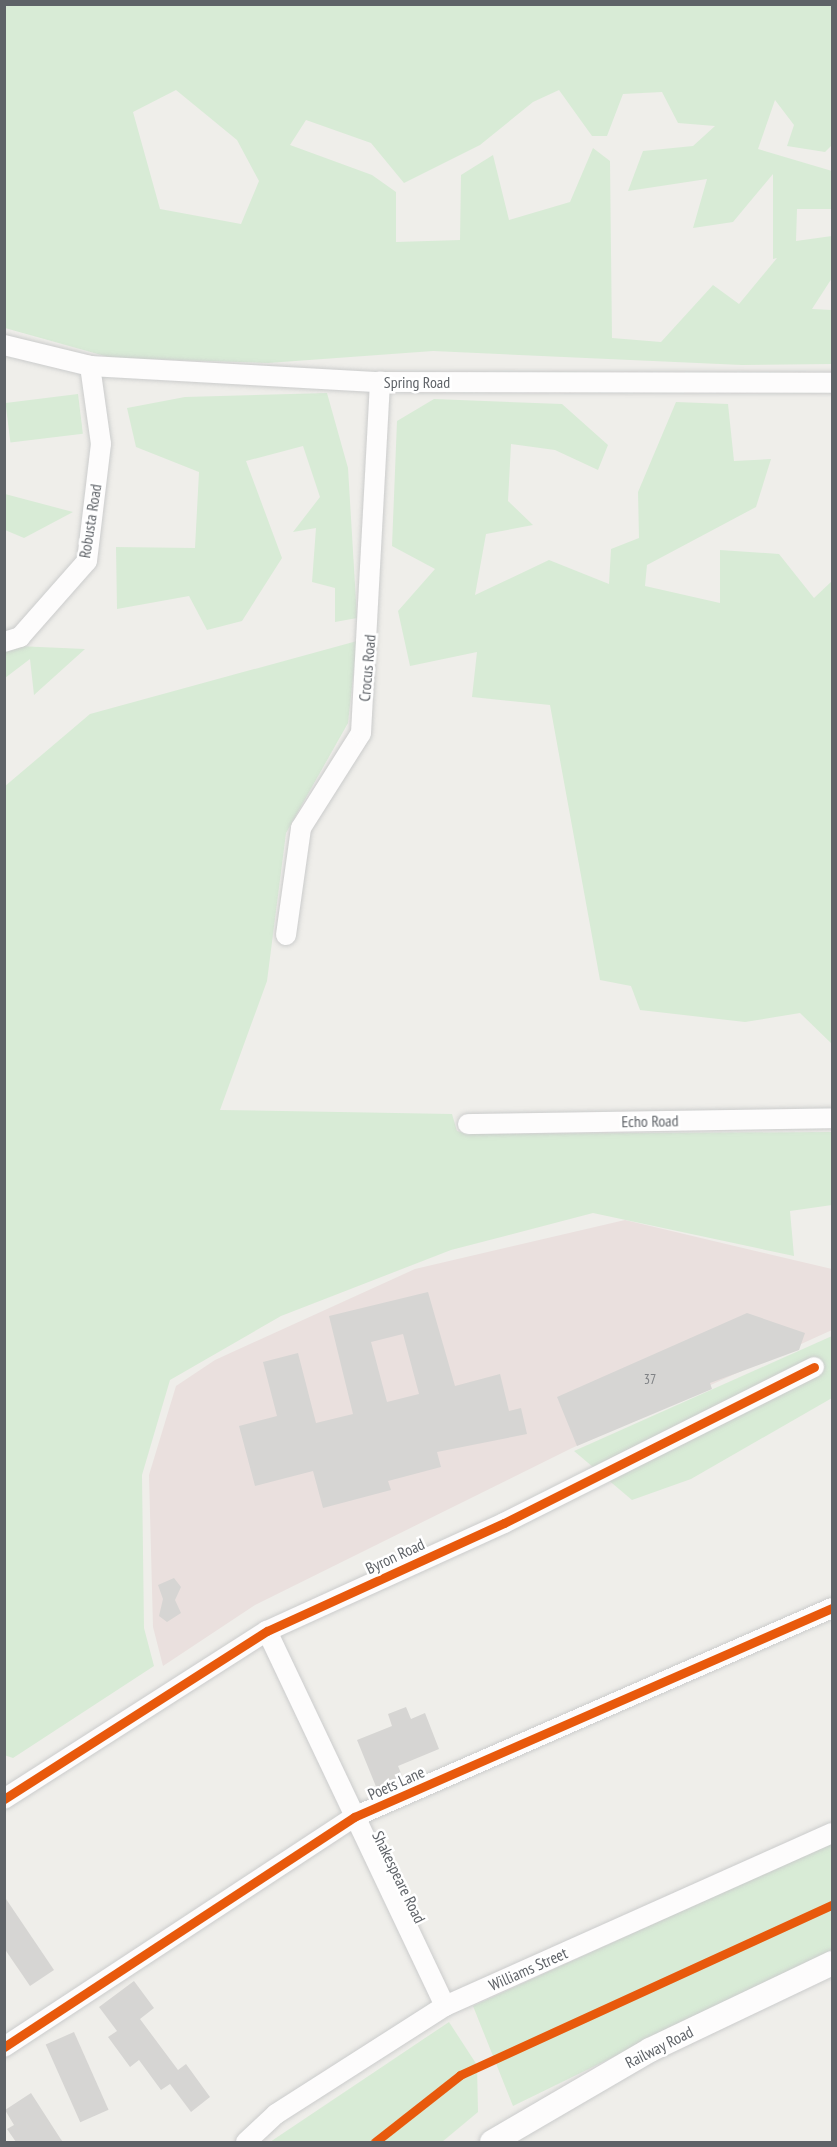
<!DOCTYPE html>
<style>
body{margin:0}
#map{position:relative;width:837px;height:2147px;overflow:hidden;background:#efeeea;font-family:"PT Sans Narrow",sans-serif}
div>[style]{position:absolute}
.medical>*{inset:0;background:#eae0de}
.green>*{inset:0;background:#d8ebd6;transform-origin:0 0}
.building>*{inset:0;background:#d6d5d3;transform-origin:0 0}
.roads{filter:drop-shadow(0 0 2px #cbcccc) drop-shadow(0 0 2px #cbcccc)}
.minor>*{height:20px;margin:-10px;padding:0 10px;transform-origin:10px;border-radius:10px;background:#fdfcfc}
.tertiary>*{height:24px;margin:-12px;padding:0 12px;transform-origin:12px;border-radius:12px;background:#fdfcfc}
.cycleway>*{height:9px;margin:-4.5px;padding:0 4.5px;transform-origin:4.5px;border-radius:4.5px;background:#e8590c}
span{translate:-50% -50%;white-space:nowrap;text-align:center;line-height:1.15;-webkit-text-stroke:5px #fff;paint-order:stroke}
.number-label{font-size:14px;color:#7e8184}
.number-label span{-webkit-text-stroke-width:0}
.street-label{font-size:16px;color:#5f6368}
.frame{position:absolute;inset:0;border:6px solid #5f6368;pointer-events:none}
</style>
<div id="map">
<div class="medical">
<div style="clip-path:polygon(625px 1220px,832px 1269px,832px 1330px,572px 1448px,255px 1605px,163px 1666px,153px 1627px,149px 1475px,176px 1386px,215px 1360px,415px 1269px)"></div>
</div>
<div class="green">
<div style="clip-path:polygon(evenodd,4px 5px,832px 5px,832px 145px,825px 152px,787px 146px,794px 125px,775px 100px,758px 149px,832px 171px,832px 209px,797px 209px,796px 241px,832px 236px,832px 278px,812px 309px,832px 310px,832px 364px,742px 365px,433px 351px,268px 363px,112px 358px,5px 328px,4px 5px,176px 90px,237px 140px,259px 181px,241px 224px,160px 209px,133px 112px,176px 90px,4px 5px,559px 90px,592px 136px,607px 136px,623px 94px,662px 92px,678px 123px,715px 126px,693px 146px,643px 151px,628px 191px,707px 179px,693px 228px,733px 222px,773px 174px,773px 259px,777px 258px,739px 304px,713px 285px,661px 342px,612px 338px,610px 161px,593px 148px,570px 202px,509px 220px,493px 155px,461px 175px,460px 240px,396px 242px,396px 192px,372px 175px,290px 145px,306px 120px,371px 143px,404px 183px,480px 145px,533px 102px,559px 90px)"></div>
<div style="clip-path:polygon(327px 393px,348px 468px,357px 618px,335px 622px,335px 588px,312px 582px,316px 528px,293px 532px,320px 497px,303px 446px,246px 461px,282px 558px,242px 621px,207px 630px,189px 596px,117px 609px,116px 547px,195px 548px,199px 472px,136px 447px,127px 408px,185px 397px)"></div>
<div style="left:78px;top:394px;width:40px;height:73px;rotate:83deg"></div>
<div style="clip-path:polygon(434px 399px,562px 404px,608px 445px,598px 470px,555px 450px,511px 444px,508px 501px,533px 525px,486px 534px,475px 595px,549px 560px,609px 584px,611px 549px,639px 538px,638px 492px,676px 402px,728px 404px,734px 461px,771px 459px,756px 507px,647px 565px,645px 586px,720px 603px,720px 550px,779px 554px,814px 598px,832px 581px,832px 1044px,800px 1013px,745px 1022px,640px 1010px,631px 986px,600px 980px,550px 705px,472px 697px,477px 652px,410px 666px,398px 611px,435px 569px,392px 546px,397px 421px)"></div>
<div style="clip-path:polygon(4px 494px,5px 494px,73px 512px,24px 538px,5px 530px)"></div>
<div style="clip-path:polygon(357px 641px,348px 723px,286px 833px,267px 981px,220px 1110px,452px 1114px,457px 1131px,467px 1134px,832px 1132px,832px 1205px,790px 1211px,794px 1256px,593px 1213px,451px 1250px,281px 1316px,170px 1380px,142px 1475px,144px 1628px,154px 1666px,13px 1758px,4px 1755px,4px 787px,90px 714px)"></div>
<div style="clip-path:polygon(17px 646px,85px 649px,34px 695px,30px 659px,5px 678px,5px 649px)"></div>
<div style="clip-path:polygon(832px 1336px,832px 1398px,691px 1479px,632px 1500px,574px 1451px)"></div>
<div style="clip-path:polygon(832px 1843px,832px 1950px,513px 2106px,473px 2006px)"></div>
<div style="clip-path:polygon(449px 2022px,477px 2065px,478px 2112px,442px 2142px,270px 2142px)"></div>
</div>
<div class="building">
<div style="clip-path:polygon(evenodd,428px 1292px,455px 1386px,500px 1374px,509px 1411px,521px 1408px,527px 1434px,437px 1452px,441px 1467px,388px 1481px,391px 1490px,323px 1508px,313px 1471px,255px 1486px,239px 1426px,277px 1416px,263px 1362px,298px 1353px,316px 1423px,353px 1414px,329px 1316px,428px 1292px,403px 1334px,419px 1394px,387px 1402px,371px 1342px,403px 1334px)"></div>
<div style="clip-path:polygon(747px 1313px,805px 1333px,799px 1350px,710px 1383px,712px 1389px,577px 1446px,557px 1397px)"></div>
<div style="clip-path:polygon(174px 1578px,181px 1587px,175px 1600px,181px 1613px,167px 1622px,159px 1616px,163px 1599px,158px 1585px)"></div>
<div style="clip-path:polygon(406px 1707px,411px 1719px,425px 1713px,439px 1749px,398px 1766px,403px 1778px,377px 1789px,357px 1740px,392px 1726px,388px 1714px)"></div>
<div style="clip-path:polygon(4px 1896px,54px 1970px,30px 1986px,4px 1948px)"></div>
<div style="clip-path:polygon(134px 1981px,154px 2008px,140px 2019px,178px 2070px,186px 2064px,210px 2097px,191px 2112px,170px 2084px,161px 2090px,139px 2060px,130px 2067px,108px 2037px,117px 2031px,99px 2007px)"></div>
<div style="left:74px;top:2032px;width:85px;height:31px;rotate:66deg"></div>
<div style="clip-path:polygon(31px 2093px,60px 2138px,63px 2142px,16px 2142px,7px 2129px,14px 2125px,5px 2110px)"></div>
</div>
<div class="roads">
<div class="minor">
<div style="left:4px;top:345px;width:89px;rotate:13.7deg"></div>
<div style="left:90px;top:366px;width:290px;rotate:3.2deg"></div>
<div style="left:380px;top:382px;width:452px;rotate:0.1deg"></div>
<div style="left:4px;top:642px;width:17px;rotate:-17deg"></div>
<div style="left:20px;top:637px;width:101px;rotate:-48.6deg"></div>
<div style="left:87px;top:561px;width:118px;rotate:-83.2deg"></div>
<div style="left:101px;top:444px;width:79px;rotate:-98deg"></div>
<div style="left:286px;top:935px;width:108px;rotate:-82deg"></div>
<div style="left:301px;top:828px;width:112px;rotate:-57.7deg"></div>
<div style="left:361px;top:733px;width:352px;rotate:-86.9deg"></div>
<div style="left:468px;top:1124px;width:364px;rotate:-0.9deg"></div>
<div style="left:267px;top:1631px;width:415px;rotate:64.6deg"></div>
<div style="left:4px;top:1799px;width:312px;rotate:-32.6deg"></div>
<div style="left:267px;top:1631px;width:260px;rotate:-24.5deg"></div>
<div style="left:504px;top:1523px;width:347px;rotate:-26.7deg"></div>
<div style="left:4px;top:2047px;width:419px;rotate:-33.3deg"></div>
<div style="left:354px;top:1817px;width:522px;rotate:-23.62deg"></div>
<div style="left:246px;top:2142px;width:41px;rotate:-43deg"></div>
<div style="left:276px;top:2114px;width:201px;rotate:-32.6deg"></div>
<div style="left:445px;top:2006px;width:424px;rotate:-24.1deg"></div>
</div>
<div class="tertiary">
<div style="left:492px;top:2142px;width:183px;rotate:-30.2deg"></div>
<div style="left:650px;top:2050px;width:202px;rotate:-25.5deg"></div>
</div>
</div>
<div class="cycleway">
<div style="left:4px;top:1799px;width:312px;rotate:-32.6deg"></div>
<div style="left:267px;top:1631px;width:260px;rotate:-24.5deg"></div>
<div style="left:504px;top:1523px;width:347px;rotate:-26.7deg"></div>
<div style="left:4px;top:2047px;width:419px;rotate:-33.3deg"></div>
<div style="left:354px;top:1817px;width:522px;rotate:-23.62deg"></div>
<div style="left:375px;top:2142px;width:108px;rotate:-38.2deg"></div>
<div style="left:460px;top:2075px;width:409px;rotate:-24.6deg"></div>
</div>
<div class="number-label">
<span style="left:650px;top:1379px">37</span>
</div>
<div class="street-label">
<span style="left:417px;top:382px">Spring Road</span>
<span style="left:90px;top:521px;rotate:-81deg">Robusta Road</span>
<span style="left:367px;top:668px;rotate:-85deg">Crocus Road</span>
<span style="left:650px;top:1121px;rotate:-1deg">Echo Road</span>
<span style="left:395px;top:1556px;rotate:-25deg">Byron Road</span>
<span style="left:396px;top:1783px;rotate:-24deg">Poets Lane</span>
<span style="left:399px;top:1877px;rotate:64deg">Shakespeare Road</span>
<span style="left:528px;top:1969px;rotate:-24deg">Williams Street</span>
<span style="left:659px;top:2047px;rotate:-27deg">Railway Road</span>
</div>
<div class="frame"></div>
</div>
